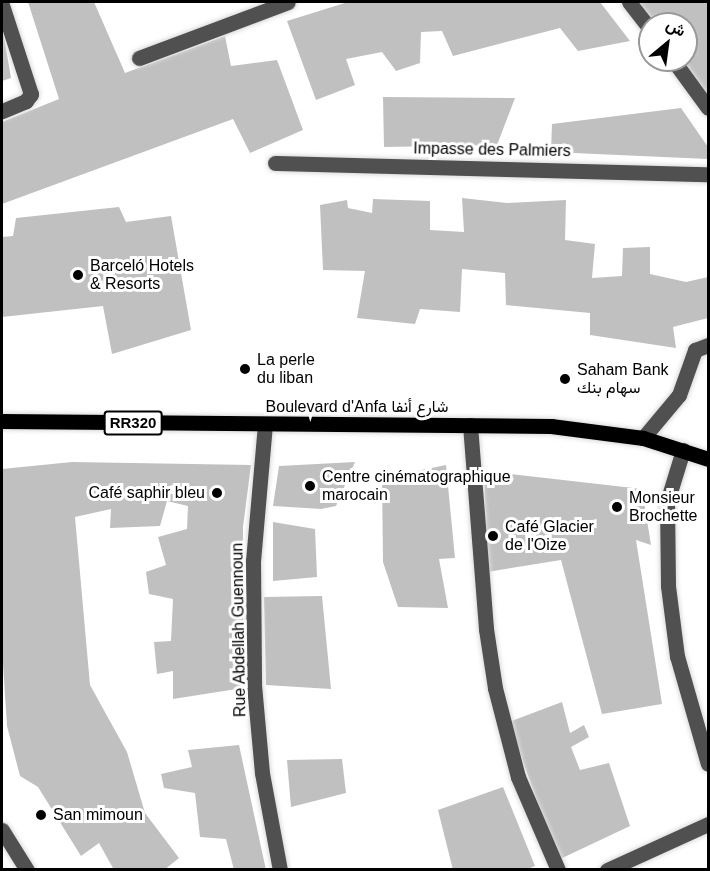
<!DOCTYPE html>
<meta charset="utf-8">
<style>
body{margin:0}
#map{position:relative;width:710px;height:871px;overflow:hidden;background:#fff;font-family:Arial,Vazirmatn,sans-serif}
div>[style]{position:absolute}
.building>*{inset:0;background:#c0c0c0}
.roads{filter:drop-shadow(0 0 2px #dbdbdb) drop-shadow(0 0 2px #dbdbdb)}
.minor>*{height:15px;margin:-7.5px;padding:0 7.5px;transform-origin:7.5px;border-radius:7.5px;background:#505050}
.major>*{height:15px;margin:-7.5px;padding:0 7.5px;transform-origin:7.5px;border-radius:7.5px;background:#000}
.dots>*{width:16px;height:16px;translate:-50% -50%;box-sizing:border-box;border:3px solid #fff;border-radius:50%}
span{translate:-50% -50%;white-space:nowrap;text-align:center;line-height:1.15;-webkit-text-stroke:6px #fff;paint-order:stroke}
.shield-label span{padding:2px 4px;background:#fff;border:2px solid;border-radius:4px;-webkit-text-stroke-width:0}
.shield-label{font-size:15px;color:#000;font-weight:700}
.street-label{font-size:16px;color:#000}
.poi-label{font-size:16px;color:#000}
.left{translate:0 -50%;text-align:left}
.right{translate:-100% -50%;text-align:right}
.frame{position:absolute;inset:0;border:3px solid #000;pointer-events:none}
.north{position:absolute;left:638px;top:12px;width:60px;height:60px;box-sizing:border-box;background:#fff;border:2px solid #999;border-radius:50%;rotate:29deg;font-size:16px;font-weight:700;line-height:24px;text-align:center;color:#000}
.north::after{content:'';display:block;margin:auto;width:21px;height:27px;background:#000;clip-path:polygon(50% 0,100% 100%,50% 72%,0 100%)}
</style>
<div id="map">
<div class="building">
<div style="clip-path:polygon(28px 2px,94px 2px,125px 73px,225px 36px,231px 66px,277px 60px,303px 130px,250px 153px,233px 119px,2px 204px,2px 122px,59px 99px)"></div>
<div style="clip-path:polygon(348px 2px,600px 2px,630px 41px,578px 51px,560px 28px,453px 56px,442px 31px,421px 32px,420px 63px,396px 71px,382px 52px,346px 59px,355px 85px,316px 100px,287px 21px)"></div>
<div style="clip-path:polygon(639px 2px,708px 2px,708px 98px,679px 60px,686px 60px,686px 24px,652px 24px)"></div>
<div style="clip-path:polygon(2px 25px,11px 78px,2px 81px)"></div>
<div style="clip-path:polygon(383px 97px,515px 98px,497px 145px,384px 147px)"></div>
<div style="clip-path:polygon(681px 108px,708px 147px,708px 159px,551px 152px,552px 124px)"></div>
<div style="clip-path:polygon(462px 198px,507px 203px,566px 200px,565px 240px,595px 244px,592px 278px,622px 276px,623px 248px,650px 247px,650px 274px,686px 282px,708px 277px,708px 318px,673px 327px,676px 348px,590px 335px,590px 313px,506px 305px,505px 273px,462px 269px,460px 312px,420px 309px,415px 324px,357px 318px,365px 271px,323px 270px,320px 205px,347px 200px,348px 208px,372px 213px,373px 199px,430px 201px,430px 230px,464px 232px)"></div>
<div style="clip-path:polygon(119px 207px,126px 222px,171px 216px,191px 330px,112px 354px,103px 306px,2px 317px,2px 237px,13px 236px,16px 218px)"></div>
<div style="clip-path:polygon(72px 462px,251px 465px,243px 527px,243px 688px,173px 699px,173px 671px,157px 674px,154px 642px,171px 641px,173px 599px,149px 594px,146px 572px,166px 565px,158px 537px,187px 529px,188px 506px,167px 501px,160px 526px,110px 528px,111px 509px,75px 517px,90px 685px,127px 752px,145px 813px,179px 858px,164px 870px,114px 870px,99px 843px,81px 856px,38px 787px,20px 776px,7px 726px,2px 648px,2px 469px)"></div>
<div style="clip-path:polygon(355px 462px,336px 506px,321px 509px,273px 506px,279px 466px)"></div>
<div style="clip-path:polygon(446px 465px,455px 558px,439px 559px,448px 608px,398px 607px,383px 562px,382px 478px)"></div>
<div style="clip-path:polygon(484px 471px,642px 489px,651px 545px,636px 540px,662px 704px,602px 714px,561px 560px,487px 572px)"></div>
<div style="clip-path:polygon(273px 522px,315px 529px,317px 577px,273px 581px)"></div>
<div style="clip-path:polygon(322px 596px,331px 689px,266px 685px,264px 597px)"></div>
<div style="clip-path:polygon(562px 702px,570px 733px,584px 725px,589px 737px,571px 747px,580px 770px,609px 763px,630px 826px,558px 860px,509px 722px)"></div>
<div style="clip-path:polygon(239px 745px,266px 870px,234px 870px,226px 839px,200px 837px,195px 793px,164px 788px,161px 774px,192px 767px,188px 750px)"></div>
<div style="clip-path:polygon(342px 759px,346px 793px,291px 807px,287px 760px)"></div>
<div style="clip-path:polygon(503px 787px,535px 866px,525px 870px,453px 870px,438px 810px)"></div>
</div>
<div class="roads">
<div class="minor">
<div style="left:629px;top:2px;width:34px;rotate:52deg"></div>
<div style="left:2px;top:5px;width:94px;rotate:72deg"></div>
<div style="left:31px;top:94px;width:9px;rotate:126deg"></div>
<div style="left:26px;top:101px;width:26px;rotate:157deg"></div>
<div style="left:139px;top:58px;width:159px;rotate:-20.6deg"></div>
<div style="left:673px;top:60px;width:59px;rotate:53.9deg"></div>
<div style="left:275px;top:163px;width:433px;rotate:1.5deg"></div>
<div style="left:265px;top:424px;width:138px;rotate:95deg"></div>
<div style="left:253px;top:561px;width:124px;rotate:89.5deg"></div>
<div style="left:254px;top:685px;width:88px;rotate:84.8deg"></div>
<div style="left:262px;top:773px;width:99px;rotate:79.5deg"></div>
<div style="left:470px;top:425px;width:205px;rotate:85.5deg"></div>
<div style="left:486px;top:629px;width:60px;rotate:81.3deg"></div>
<div style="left:495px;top:688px;width:92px;rotate:75.5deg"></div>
<div style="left:518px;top:777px;width:101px;rotate:66.7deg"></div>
<div style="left:643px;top:438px;width:56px;rotate:-50.1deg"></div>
<div style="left:679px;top:395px;width:48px;rotate:-70.4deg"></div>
<div style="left:695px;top:350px;width:14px;rotate:-21deg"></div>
<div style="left:683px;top:450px;width:54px;rotate:107.1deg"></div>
<div style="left:667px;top:502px;width:84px;rotate:89.3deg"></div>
<div style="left:668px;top:586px;width:71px;rotate:82.7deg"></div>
<div style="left:677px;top:656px;width:112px;rotate:74deg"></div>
<div style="left:2px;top:830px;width:47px;rotate:58deg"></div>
<div style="left:607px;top:870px;width:111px;rotate:-24.5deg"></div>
</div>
<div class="major">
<div style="left:2px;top:421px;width:549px;rotate:0.52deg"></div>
<div style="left:551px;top:426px;width:93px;rotate:7.4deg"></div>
<div style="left:643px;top:438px;width:68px;rotate:17.9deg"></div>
</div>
</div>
<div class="dots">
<div style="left:78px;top:275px;background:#000"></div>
<div style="left:245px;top:369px;background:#000"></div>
<div style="left:565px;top:379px;background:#000"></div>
<div style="left:310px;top:486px;background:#000"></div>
<div style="left:217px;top:493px;background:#000"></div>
<div style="left:617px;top:507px;background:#000"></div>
<div style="left:493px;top:536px;background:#000"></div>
<div style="left:41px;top:815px;background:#000"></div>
</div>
<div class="shield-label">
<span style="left:133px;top:423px">RR320</span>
</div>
<div class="street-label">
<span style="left:492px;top:150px;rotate:1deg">Impasse des Palmiers</span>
<span style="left:357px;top:407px">Boulevard d'Anfa شارع أنفا</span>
<span style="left:239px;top:630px;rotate:-91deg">Rue Abdellah Guennoun</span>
</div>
<div class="poi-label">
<span class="left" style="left:90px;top:275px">Barceló Hotels<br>&amp; Resorts</span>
<span class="left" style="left:257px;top:369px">La perle<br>du liban</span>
<span class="left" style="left:577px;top:379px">Saham Bank<br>سهام بنك</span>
<span class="left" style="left:322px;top:486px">Centre cinématographique<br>marocain</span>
<span class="right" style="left:205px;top:493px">Café saphir bleu</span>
<span class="left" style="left:629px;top:507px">Monsieur<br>Brochette</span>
<span class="left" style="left:505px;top:536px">Café Glacier<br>de l'Oize</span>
<span class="left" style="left:53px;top:815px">San mimoun</span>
</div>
<div class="frame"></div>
<div class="north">ش</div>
</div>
